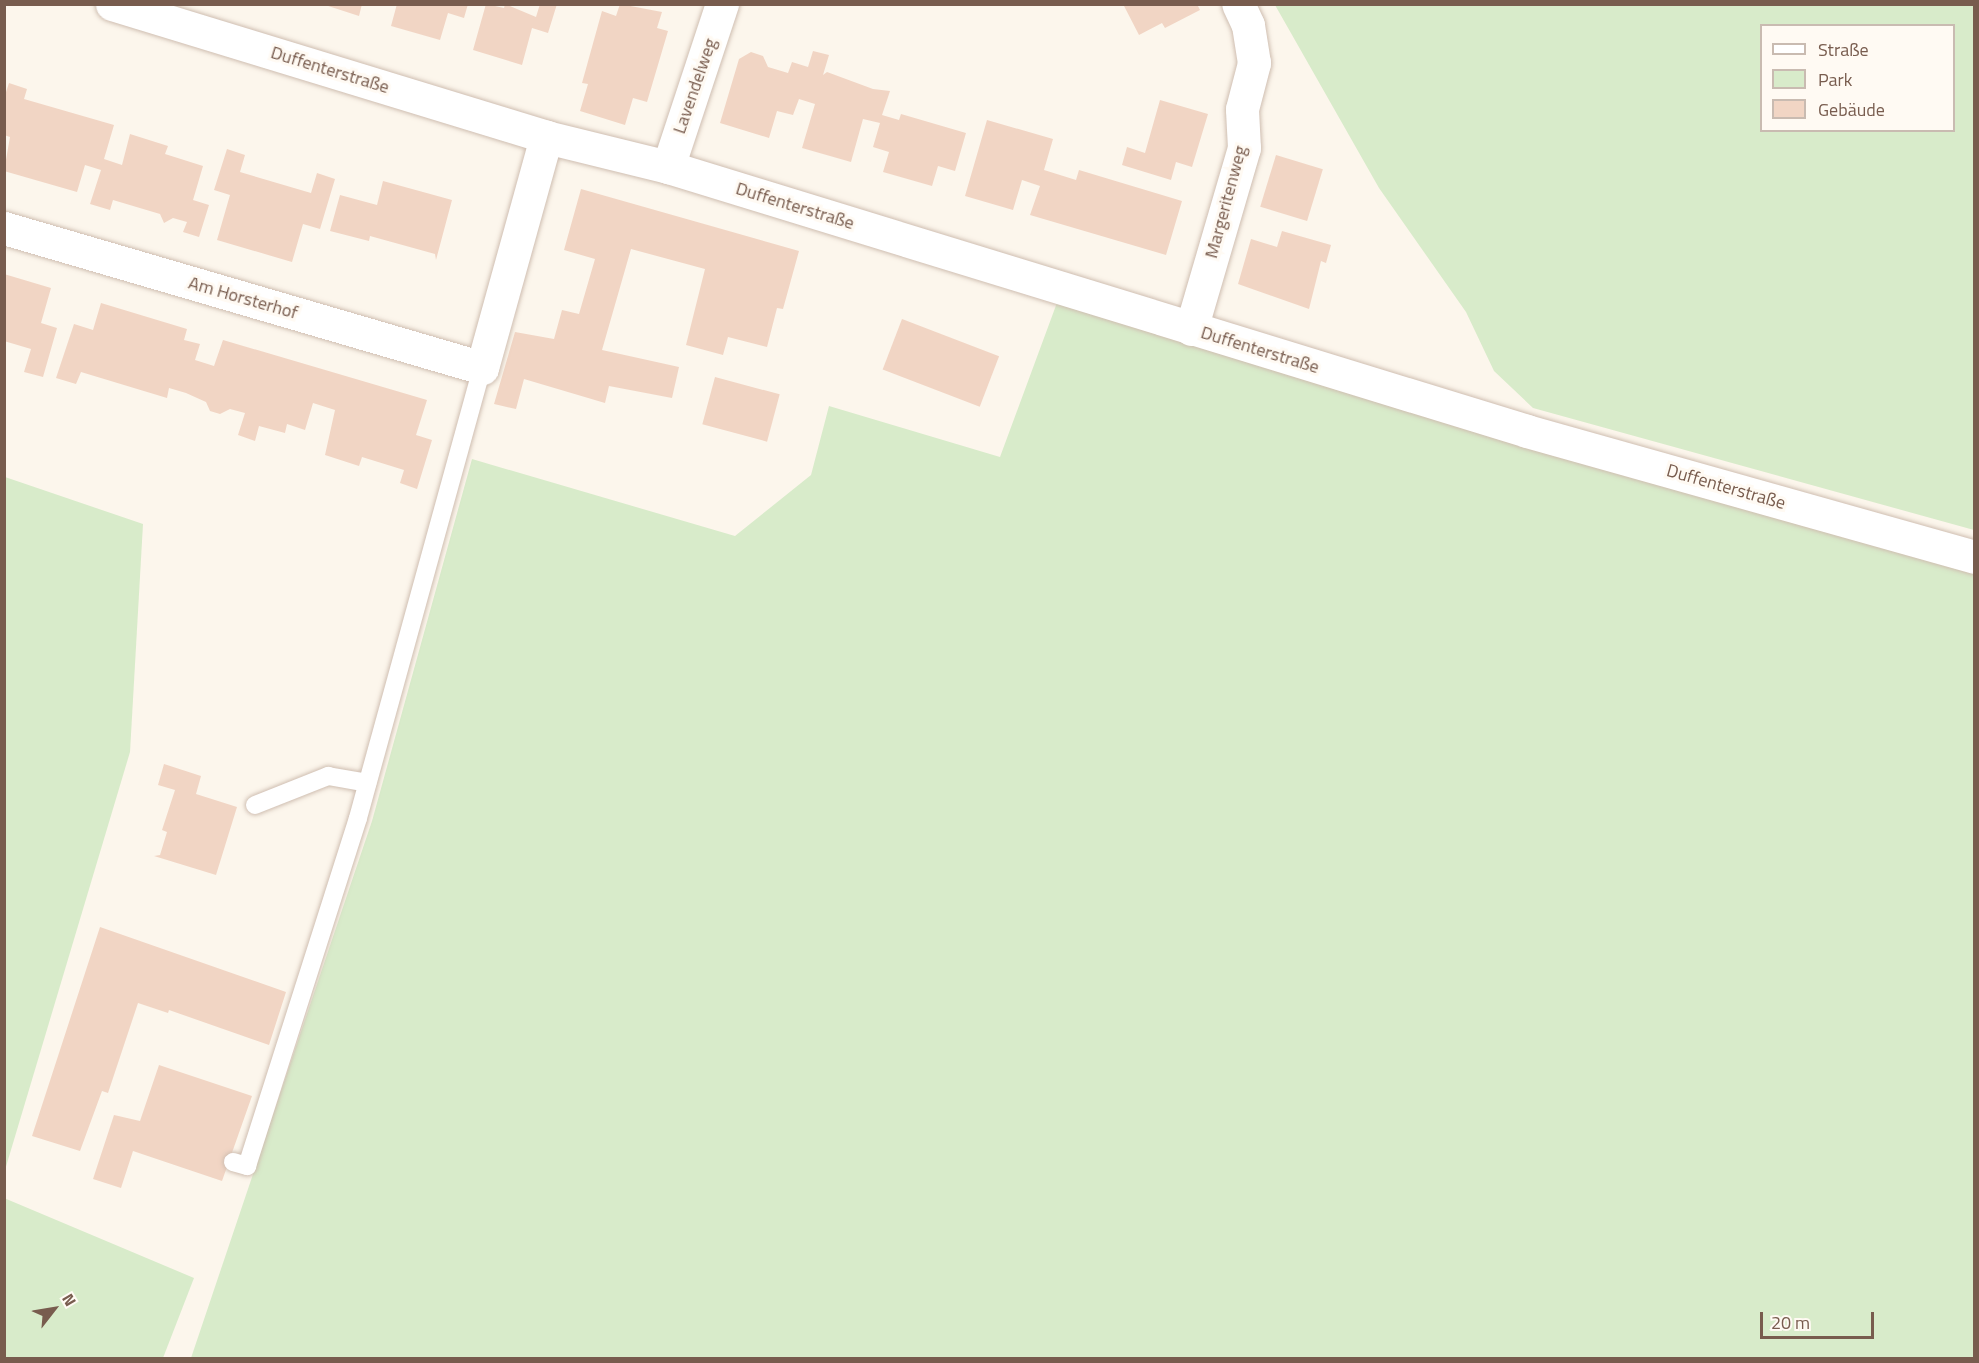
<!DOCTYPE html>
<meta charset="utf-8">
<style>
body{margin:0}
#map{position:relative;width:1979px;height:1363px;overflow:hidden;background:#fcf6ec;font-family:"Titillium Web",sans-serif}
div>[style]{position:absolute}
.green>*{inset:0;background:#d8ebca}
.building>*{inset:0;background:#f1d5c4;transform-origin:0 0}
.roads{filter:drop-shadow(0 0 2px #cfbeb1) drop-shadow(0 0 2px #cfbeb1)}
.lane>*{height:18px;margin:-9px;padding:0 9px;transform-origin:9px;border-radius:9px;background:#fff}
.street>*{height:33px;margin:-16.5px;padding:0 16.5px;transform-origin:16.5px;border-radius:16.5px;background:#fff}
span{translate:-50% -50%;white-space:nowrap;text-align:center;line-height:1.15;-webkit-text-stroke:6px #fffaf3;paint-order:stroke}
.street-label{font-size:18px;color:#785c4e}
.frame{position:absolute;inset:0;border:6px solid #785c4e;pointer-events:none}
.legend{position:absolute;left:1760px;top:24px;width:195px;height:108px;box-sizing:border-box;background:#fffaf3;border:2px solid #c9bbb1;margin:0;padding:8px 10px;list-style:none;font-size:18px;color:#785c4e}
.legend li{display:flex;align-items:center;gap:12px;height:30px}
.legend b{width:30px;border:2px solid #c9bbb1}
.north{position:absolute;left:24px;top:1279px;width:60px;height:60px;-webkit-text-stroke:4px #fffaf3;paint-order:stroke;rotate:59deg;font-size:16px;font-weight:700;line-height:24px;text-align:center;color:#785c4e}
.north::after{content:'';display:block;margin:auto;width:21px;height:27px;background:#785c4e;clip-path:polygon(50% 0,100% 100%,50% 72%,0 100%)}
.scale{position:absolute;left:1760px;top:1312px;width:114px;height:27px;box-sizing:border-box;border:3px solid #785c4e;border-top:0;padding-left:8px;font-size:18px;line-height:21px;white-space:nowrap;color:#785c4e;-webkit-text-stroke:4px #fffaf3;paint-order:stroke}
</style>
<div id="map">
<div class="green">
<div style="clip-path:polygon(evenodd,1275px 5px,1974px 5px,1974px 530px,1533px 408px,1494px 371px,1466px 312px,1379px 188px,1275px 5px,1762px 26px,1954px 26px,1954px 130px,1762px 130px,1762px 26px)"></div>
<div style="clip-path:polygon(1058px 300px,1974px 565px,1974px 1358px,191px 1358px,372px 821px,472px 459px,735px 536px,811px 475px,829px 406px,1000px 457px)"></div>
<div style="clip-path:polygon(5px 477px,143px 524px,130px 752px,5px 1170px)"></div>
<div style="clip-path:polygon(4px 1198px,194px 1278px,163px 1358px,5px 1358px)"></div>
</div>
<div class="building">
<div style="clip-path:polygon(322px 4px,362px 4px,359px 16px)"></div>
<div style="clip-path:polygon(397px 4px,468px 4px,464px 18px,448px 13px,440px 40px,391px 26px)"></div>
<div style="clip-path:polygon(486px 4px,504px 8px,505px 4px,536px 17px,540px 4px,557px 4px,548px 33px,532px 28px,522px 65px,473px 50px)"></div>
<div style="clip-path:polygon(620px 4px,662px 12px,657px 28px,668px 31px,647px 102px,633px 98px,625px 125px,580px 111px,588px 84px,582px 83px,602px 11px,616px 16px)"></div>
<div style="clip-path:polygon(1123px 4px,1197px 4px,1200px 10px,1165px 28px,1162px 23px,1139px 35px)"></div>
<div style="clip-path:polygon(813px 51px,829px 55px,823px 75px,827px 72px,873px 89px,890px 91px,882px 115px,899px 120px,901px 114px,966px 133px,955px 171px,938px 166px,932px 186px,883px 172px,889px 152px,873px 147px,880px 123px,863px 119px,851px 162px,802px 148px,815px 104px,799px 99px,793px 115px,777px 111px,769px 138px,720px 123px,739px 59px,751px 52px,763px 56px,768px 67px,788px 73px,792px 62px,808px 67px)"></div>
<div style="clip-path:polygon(9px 83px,27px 89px,24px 99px,114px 125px,104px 159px,122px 165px,130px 134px,168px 146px,165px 154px,203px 166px,193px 200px,209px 205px,199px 237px,183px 232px,187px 222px,173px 218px,164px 223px,160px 214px,113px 200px,110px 210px,90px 204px,101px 170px,85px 165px,77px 192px,4px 171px,10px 137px,4px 135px,4px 98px)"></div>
<div style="clip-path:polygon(1160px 100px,1208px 114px,1192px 167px,1176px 162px,1171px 180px,1122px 165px,1127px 147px,1145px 153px)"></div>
<div style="clip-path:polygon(987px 120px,1053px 139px,1044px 170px,1076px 180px,1079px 170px,1182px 201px,1166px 255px,1030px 215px,1040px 186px,1022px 180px,1013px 210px,965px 196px)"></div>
<div style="clip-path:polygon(227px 149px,245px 155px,240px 172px,311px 193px,317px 173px,335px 179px,320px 229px,303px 224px,292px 262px,217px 240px,230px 195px,214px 190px)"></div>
<div style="left:1276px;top:155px;width:49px;height:54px;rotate:17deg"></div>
<div style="clip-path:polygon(383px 181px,452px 200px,436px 260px,435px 254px,370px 236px,369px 241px,330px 231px,340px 195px,377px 205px)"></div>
<div style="clip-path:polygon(581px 189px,799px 251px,783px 309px,777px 308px,767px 347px,728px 337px,723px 355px,686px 345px,705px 269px,631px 249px,602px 350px,679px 367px,672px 398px,609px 386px,605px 403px,524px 379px,516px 409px,494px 404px,515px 332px,554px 339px,562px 310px,579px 314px,595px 259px,564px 250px)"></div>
<div style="clip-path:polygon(1282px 231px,1331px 245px,1326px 263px,1321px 261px,1309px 309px,1238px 284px,1251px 239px,1277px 247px)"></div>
<div style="clip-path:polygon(4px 274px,51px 288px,41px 323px,57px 328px,43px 377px,24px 372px,31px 349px,4px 341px)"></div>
<div style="clip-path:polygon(101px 303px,187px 329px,184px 340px,200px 344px,195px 360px,214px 366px,223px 340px,427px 400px,416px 435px,432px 440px,417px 489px,400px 483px,404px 470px,362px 457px,359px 466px,325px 455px,335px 410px,313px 403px,305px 430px,287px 424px,285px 433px,259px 426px,255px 441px,238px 435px,245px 413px,230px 409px,220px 414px,210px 411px,206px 402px,186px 393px,169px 388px,167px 398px,81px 372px,76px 384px,56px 378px,74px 324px,93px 330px)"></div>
<div style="left:902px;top:319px;width:104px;height:54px;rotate:21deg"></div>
<div style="left:715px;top:377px;width:67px;height:49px;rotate:15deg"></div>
<div style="clip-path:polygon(164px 764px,201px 776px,196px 794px,237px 807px,216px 875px,154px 856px,160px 855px,167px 832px,162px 830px,175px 790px,158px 785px)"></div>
<div style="clip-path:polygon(100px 927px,286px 992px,269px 1045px,169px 1010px,168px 1013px,138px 1003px,108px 1093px,102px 1091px,80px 1151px,32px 1136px)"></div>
<div style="clip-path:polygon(159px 1065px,252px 1096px,222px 1181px,133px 1151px,121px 1188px,93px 1179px,114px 1115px,140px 1121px)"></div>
</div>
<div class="roads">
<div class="lane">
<div style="left:255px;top:805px;width:79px;rotate:-21.7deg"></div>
<div style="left:328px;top:776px;width:40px;rotate:10deg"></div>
<div style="left:233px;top:1162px;width:15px;rotate:16deg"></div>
<div style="left:247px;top:1166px;width:365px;rotate:-72.3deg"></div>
<div style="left:358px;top:818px;width:467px;rotate:-74.6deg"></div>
</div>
<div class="street">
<div style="left:112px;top:4px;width:454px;rotate:17deg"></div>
<div style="left:546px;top:137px;width:126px;rotate:13.8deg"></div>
<div style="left:668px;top:167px;width:899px;rotate:17.08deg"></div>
<div style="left:1527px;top:431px;width:464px;rotate:15.7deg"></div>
<div style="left:668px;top:167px;width:172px;rotate:-71.7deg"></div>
<div style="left:4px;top:228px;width:498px;rotate:16.3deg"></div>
<div style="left:482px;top:368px;width:240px;rotate:-74.5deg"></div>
<div style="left:1191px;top:329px;width:189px;rotate:-73.7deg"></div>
<div style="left:1244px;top:148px;width:39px;rotate:-93deg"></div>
<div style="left:1242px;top:109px;width:48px;rotate:-75.4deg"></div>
<div style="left:1254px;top:63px;width:38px;rotate:-99deg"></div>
<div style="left:1248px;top:25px;width:23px;rotate:-115deg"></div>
</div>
</div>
<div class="street-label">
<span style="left:330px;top:70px;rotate:17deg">Duffenterstraße</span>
<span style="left:695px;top:86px;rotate:-71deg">Lavendelweg</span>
<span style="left:1226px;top:202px;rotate:-75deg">Margeritenweg</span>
<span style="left:795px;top:206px;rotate:17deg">Duffenterstraße</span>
<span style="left:243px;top:298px;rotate:16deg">Am Horsterhof</span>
<span style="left:1260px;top:350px;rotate:17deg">Duffenterstraße</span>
<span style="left:1726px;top:487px;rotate:16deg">Duffenterstraße</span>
</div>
<div class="frame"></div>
<ul class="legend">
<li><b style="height:8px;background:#fff"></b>Straße</li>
<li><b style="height:16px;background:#d8ebca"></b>Park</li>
<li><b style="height:16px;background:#f1d5c4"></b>Gebäude</li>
</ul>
<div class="north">N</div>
<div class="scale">20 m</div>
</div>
